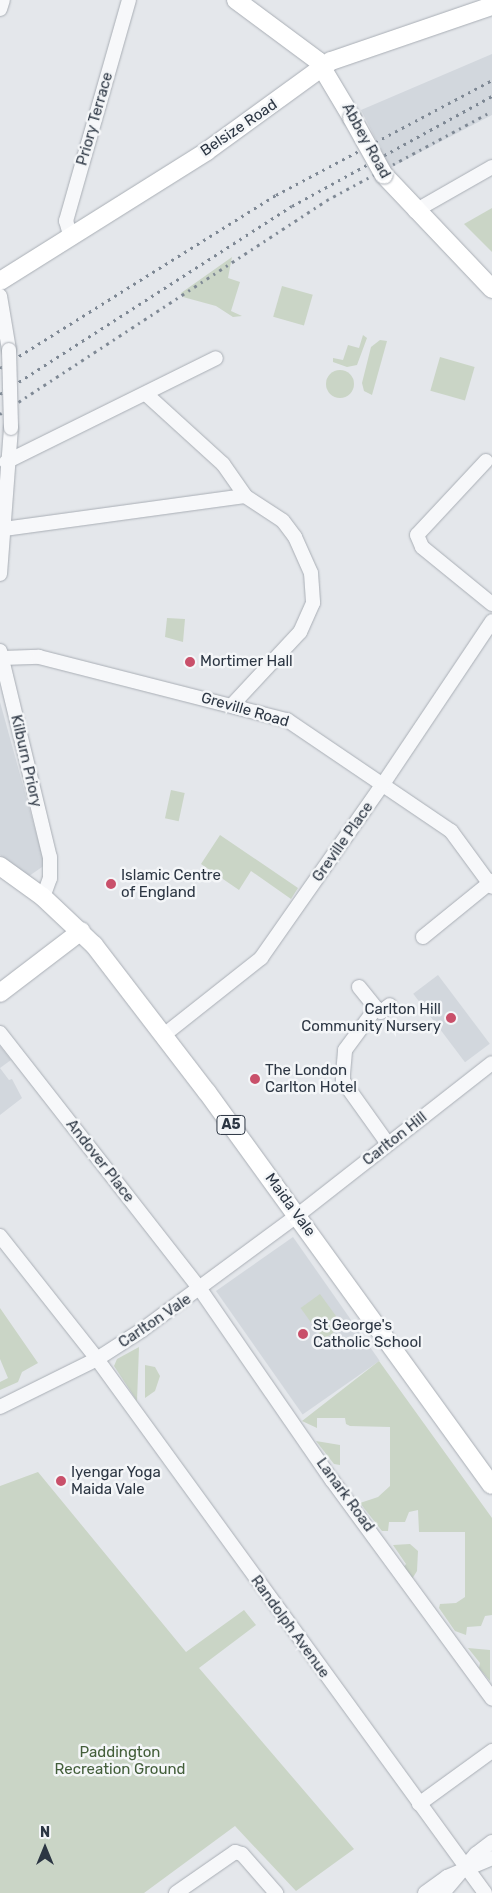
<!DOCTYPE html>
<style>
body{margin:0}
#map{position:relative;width:492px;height:1893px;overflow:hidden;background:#e4e7eb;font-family:Rubik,sans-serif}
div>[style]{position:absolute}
.built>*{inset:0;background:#d2d7dd;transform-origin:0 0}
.green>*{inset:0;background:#cad5c6;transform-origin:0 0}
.round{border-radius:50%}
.roads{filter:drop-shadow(0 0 1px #a9aeb5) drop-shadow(0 0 1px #a9aeb5)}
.minor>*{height:14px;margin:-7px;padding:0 7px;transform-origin:7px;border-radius:7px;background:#f7f8fa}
.major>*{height:18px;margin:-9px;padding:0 9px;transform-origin:9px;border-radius:9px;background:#fff}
.rail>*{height:3px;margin-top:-1.5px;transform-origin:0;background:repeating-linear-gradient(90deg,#7e8894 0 2.5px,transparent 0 7.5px)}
.bridges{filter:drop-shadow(0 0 1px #a9aeb5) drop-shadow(0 0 1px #a9aeb5)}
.minor-bridge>*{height:14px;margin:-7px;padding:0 7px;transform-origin:7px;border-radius:7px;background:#f7f8fa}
.major-bridge>*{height:18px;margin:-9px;padding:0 9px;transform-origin:9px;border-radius:9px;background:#fff}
.dots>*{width:14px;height:14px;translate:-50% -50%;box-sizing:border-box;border:2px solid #f4f6f8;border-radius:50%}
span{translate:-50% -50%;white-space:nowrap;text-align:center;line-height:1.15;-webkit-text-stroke:5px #f4f6f8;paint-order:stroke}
.shield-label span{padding:1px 4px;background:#f4f6f8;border:1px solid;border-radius:4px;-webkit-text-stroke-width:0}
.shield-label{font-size:14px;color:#2c3643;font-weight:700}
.street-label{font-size:15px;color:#2c3643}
.poi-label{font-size:15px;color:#2c3643}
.left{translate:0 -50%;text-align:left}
.right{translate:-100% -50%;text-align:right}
.park-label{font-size:15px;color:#435e3a}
.north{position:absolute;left:20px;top:1823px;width:50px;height:50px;-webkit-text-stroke:4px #f4f6f8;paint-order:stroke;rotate:0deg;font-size:14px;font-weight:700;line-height:20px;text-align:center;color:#2c3643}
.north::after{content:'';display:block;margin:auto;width:18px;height:22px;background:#2c3643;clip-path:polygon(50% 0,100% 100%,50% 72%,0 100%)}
</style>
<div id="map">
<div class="built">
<div style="clip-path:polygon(492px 54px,492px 115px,390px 168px,361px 110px)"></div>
<div style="clip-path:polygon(0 702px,45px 865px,29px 876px,0 855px)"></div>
<div style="left:438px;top:975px;width:86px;height:31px;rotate:53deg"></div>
<div style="clip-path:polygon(0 1046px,11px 1060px,0 1068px,9px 1080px,12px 1079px,22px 1098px,0 1115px)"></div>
<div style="left:293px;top:1237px;width:151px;height:94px;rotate:55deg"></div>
</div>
<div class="green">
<div style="clip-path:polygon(492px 208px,492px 252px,464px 224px)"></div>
<div style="clip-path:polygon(232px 257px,228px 278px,240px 282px,231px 311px,242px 316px,233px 317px,216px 306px,183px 297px,181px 293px)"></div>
<div style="left:282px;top:286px;width:32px;height:32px;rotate:16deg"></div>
<div style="clip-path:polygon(363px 335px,367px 338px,357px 365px,347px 367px,333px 362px,333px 358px,343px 360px,348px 345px,359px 348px)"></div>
<div style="clip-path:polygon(380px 340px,387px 341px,372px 395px,364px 391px,362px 383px,371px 347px)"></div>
<div style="left:440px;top:357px;width:36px;height:35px;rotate:16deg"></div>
<div class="round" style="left:326px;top:370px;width:28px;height:28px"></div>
<div style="clip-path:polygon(167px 618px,185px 619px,183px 642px,165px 637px)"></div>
<div style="left:171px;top:790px;width:14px;height:29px;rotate:12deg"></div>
<div style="clip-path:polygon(220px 835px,298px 888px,291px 899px,251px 871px,239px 890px,201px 864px)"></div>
<div style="left:320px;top:1294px;width:39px;height:24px;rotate:54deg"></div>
<div style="clip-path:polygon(0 1308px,38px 1363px,22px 1372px,18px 1382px,0 1390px,0 1382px,8px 1378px,0 1359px)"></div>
<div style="clip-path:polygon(139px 1347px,137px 1401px,114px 1366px,117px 1359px)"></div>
<div style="clip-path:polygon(379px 1361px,492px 1518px,492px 1615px,485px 1616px,481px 1626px,467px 1627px,466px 1635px,455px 1631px,439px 1608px,440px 1604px,456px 1603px,465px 1597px,465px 1532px,419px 1532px,418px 1510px,409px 1512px,405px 1522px,389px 1522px,388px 1531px,382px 1531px,360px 1503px,378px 1497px,390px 1486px,390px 1427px,350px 1426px,346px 1424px,345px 1418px,317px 1418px,317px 1428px,302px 1421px)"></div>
<div style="clip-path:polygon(145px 1365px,155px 1367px,160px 1376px,155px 1391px,145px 1398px)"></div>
<div style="clip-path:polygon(316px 1441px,340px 1445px,340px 1465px,334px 1464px)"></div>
<div style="clip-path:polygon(38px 1472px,186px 1652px,244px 1610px,256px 1625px,199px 1668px,354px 1849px,296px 1891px,235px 1826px,144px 1893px,0 1893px,0 1486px)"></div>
<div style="clip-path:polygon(410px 1544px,418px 1551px,417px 1571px,412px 1579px,403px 1568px,406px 1564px,393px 1545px)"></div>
<div style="clip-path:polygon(468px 1648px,490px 1650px,490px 1681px,479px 1668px,480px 1663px)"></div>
</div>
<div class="roads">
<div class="minor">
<div style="left:0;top:9px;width:9px;rotate:-72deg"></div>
<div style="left:415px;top:211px;width:89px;rotate:-29.7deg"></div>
<div style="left:71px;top:238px;width:18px;rotate:-106deg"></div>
<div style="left:66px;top:221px;width:230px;rotate:-74.1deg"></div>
<div style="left:0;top:296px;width:55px;rotate:80.5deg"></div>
<div style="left:146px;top:394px;width:104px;rotate:42.3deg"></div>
<div style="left:223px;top:464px;width:39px;rotate:55deg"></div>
<div style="left:245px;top:496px;width:45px;rotate:33.3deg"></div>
<div style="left:283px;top:521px;width:20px;rotate:53deg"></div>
<div style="left:295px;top:537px;width:39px;rotate:66deg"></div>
<div style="left:311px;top:573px;width:30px;rotate:86deg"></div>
<div style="left:313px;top:603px;width:32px;rotate:114deg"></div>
<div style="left:300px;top:632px;width:98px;rotate:132.9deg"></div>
<div style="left:486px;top:461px;width:101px;rotate:133deg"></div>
<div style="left:417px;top:535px;width:13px;rotate:67deg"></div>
<div style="left:422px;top:547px;width:90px;rotate:39.2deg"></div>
<div style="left:6px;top:462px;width:234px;rotate:-26.3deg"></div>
<div style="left:4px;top:529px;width:243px;rotate:-7.8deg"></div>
<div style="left:0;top:574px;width:146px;rotate:-85.7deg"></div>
<div style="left:0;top:651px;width:212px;rotate:76.4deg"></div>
<div style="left:50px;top:857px;width:21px;rotate:90deg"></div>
<div style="left:50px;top:878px;width:20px;rotate:110deg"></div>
<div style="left:2px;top:658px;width:37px;rotate:-2deg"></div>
<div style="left:39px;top:657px;width:256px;rotate:14.3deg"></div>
<div style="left:287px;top:720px;width:198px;rotate:34.1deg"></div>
<div style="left:451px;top:831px;width:69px;rotate:53.8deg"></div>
<div style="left:423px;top:937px;width:89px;rotate:-39.1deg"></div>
<div style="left:359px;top:987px;width:27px;rotate:51deg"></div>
<div style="left:0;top:1033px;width:325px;rotate:52deg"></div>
<div style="left:200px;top:1289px;width:232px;rotate:55.4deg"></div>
<div style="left:332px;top:1480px;width:271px;rotate:53.8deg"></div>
<div style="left:164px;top:1035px;width:124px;rotate:-38.4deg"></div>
<div style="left:261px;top:958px;width:213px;rotate:-55deg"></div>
<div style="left:383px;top:784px;width:196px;rotate:-56.2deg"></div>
<div style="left:388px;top:1144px;width:77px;rotate:-125.5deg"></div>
<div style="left:343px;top:1081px;width:7px;rotate:-90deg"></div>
<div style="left:343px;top:1074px;width:24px;rotate:-85deg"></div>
<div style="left:345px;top:1050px;width:52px;rotate:-53.6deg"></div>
<div style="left:376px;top:1008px;width:6px;rotate:39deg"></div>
<div style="left:381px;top:1012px;width:11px;rotate:-38deg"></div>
<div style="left:0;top:1236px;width:157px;rotate:51.7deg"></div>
<div style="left:97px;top:1359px;width:660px;rotate:54deg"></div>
<div style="left:0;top:1407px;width:108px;rotate:-26.3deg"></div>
<div style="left:97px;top:1359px;width:54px;rotate:-32.8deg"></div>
<div style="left:142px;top:1330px;width:194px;rotate:-36.4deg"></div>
<div style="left:298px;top:1215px;width:246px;rotate:-38.1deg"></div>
<div style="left:419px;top:1804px;width:90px;rotate:-36deg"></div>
<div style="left:176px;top:1893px;width:72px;rotate:-34.8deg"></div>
<div style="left:235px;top:1852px;width:7px;rotate:16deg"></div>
<div style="left:242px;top:1854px;width:52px;rotate:48.9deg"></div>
<div style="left:425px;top:1893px;width:27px;rotate:-36deg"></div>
<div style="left:447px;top:1877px;width:49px;rotate:-22.9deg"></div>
<div style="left:443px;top:1893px;width:51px;rotate:-49.8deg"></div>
<div style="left:476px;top:1854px;width:20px;rotate:-37deg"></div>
</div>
<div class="major">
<div style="left:236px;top:0;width:102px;rotate:36.6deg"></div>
<div style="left:318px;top:61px;width:66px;rotate:59.2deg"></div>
<div style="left:384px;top:175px;width:157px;rotate:46.5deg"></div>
<div style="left:0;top:281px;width:244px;rotate:-32.1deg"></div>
<div style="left:207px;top:151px;width:153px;rotate:-36deg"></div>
<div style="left:331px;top:61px;width:170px;rotate:-18.9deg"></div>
<div style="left:0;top:866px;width:53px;rotate:35.8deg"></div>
<div style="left:43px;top:897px;width:70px;rotate:43.3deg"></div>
<div style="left:94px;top:945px;width:185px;rotate:52.5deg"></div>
<div style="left:207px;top:1092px;width:485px;rotate:54.1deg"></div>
<div style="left:0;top:993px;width:102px;rotate:-37.4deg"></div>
</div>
</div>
<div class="rail">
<div style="left:0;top:368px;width:326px;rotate:-32.1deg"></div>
<div style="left:276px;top:195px;width:245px;rotate:-28deg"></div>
<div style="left:0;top:394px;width:347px;rotate:-32.8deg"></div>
<div style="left:292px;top:206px;width:228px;rotate:-28.8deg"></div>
<div style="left:0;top:414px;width:391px;rotate:-33.2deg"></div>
<div style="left:327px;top:200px;width:187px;rotate:-28.3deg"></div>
</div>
<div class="bridges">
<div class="minor-bridge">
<div style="left:9px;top:350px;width:78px;rotate:88.5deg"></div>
</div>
<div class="major-bridge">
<div style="left:352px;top:118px;width:65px;rotate:60.7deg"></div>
</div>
</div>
<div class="dots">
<div style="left:190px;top:662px;background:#c9506a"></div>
<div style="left:111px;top:884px;background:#c9506a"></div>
<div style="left:451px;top:1018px;background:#c9506a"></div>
<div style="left:255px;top:1079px;background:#c9506a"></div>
<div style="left:303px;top:1334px;background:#c9506a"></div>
<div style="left:61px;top:1481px;background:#c9506a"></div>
</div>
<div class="shield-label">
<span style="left:231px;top:1125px">A5</span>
</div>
<div class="street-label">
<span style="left:95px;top:119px;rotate:-74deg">Priory Terrace</span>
<span style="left:239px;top:128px;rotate:-34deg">Belsize Road</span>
<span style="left:366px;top:141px;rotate:61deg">Abbey Road</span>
<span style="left:245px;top:710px;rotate:16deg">Greville Road</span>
<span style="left:26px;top:761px;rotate:77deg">Kilburn Priory</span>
<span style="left:343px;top:842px;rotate:-55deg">Greville Place</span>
<span style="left:395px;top:1139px;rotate:-38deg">Carlton Hill</span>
<span style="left:100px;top:1161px;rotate:52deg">Andover Place</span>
<span style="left:290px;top:1205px;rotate:54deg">Maida Vale</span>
<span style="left:155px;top:1321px;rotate:-34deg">Carlton Vale</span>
<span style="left:345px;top:1495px;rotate:54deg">Lanark Road</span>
<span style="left:290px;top:1627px;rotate:54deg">Randolph Avenue</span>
</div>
<div class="poi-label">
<span class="left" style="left:200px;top:662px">Mortimer Hall</span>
<span class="left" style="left:121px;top:884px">Islamic Centre<br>of England</span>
<span class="right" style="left:441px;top:1018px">Carlton Hill<br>Community Nursery</span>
<span class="left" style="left:265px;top:1079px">The London<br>Carlton Hotel</span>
<span class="left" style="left:313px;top:1334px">St George's<br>Catholic School</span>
<span class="left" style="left:71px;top:1481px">Iyengar Yoga<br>Maida Vale</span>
</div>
<div class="park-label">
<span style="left:120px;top:1761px">Paddington<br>Recreation Ground</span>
</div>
<div class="north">N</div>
</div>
